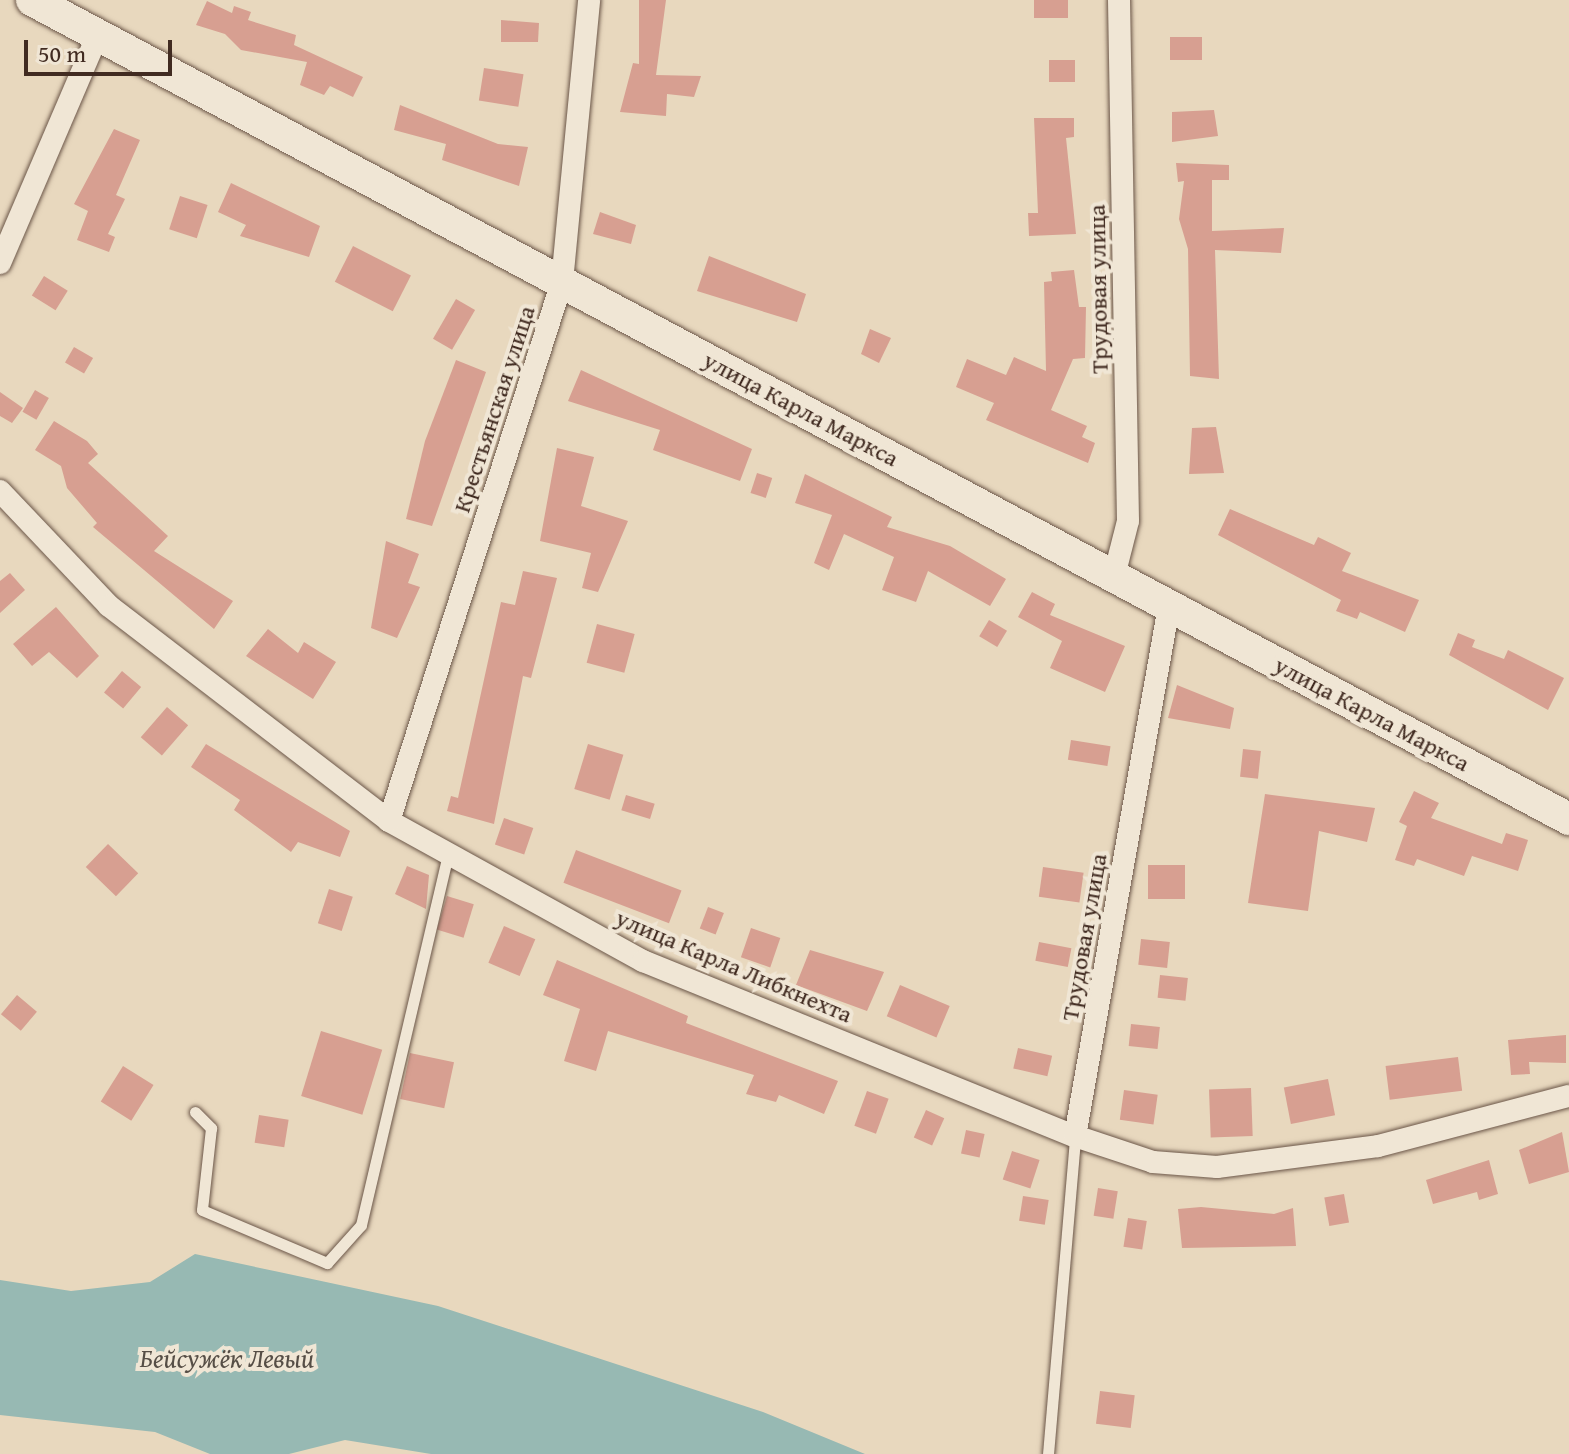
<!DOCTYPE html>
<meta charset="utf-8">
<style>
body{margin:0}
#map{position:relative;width:1569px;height:1454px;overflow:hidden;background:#e8d8be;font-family:"Gentium Book Plus",serif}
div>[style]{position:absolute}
.water>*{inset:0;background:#97b9b3}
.building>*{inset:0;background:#d79f91;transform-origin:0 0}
.roads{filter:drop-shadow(0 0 2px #6b5648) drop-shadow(0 0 2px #6b5648)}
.service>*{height:11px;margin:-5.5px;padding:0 5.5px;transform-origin:5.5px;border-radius:5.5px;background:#f0e6d5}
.minor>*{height:22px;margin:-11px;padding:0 11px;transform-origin:11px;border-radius:11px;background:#f0e6d5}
.secondary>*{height:32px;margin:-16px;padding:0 16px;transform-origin:16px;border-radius:16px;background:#f0e6d5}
span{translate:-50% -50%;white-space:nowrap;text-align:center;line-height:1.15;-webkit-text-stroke:8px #f0e6d5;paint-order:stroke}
.street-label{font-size:24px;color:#412b21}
.water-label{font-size:26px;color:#564e46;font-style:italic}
.scale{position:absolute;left:24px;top:40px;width:148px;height:36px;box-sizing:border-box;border:4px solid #412b21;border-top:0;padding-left:10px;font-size:24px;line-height:28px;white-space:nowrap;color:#412b21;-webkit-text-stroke:6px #f0e6d5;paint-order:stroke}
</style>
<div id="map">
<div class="water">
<div style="clip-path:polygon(195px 1254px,438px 1306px,763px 1412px,865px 1454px,431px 1454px,345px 1440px,289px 1454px,210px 1454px,155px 1432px,0 1415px,0 1280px,71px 1291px,150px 1282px)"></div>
</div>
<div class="building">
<div style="clip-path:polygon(639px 0,666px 0,656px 75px,701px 76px,694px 97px,667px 94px,666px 116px,620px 112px,633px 63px,639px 64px)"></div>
<div style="left:1034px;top:0;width:34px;height:18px"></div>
<div style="clip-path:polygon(207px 1px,232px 13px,234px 6px,251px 12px,248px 20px,296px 35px,294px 45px,363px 77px,353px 97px,330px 86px,324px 95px,300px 85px,307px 62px,241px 50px,225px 34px,196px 25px)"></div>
<div style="clip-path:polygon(501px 20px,539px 23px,538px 42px,501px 42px)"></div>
<div style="left:1202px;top:37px;width:23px;height:32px;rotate:90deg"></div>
<div style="left:1049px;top:60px;width:26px;height:22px"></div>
<div style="left:484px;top:68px;width:40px;height:33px;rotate:9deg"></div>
<div style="clip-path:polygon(400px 105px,498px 144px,528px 147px,519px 186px,442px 160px,446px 144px,394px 130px)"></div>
<div style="clip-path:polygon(1214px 110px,1218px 136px,1172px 142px,1172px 112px)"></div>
<div style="clip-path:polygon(1034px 118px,1074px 118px,1074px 137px,1066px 138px,1076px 234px,1029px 236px,1028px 213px,1038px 213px)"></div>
<div style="clip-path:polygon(114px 129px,140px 140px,116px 195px,125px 199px,108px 234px,115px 237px,109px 252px,77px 240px,88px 211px,74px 204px)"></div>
<div style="clip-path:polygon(1176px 163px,1229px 165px,1229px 180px,1212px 180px,1212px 231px,1284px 228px,1281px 253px,1215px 250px,1219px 379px,1190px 376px,1188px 249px,1179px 219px,1184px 181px,1178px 182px)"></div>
<div style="clip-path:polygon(231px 183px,320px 226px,309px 257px,240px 236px,246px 225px,218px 212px)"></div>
<div style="left:180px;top:196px;width:29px;height:35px;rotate:18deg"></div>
<div style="clip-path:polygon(600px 212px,636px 225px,631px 244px,593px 234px)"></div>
<div style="left:353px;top:246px;width:65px;height:40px;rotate:27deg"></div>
<div style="clip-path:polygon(709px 256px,806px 294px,797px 322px,697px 291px)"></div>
<div style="clip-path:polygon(1074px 270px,1079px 307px,1086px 307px,1085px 358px,1073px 359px,1051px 410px,1087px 426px,1082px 437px,1095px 443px,1088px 463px,986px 420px,994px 403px,956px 387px,967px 359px,1006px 375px,1014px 357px,1046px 371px,1044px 282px,1052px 281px,1051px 272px)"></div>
<div style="left:44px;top:276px;width:28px;height:23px;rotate:32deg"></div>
<div style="left:456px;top:299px;width:22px;height:46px;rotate:30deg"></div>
<div style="clip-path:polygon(870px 329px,891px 338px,879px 363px,861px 354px)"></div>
<div style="left:74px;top:347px;width:22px;height:18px;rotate:30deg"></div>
<div style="clip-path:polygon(456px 360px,486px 372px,432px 526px,406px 519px,425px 441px)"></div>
<div style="clip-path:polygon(581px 370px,752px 449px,740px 481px,653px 450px,660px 430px,568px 401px)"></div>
<div style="left:35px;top:390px;width:16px;height:25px;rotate:30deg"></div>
<div style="clip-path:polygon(0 392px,23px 408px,12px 423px,0 416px)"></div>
<div style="clip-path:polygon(54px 421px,87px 441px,98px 454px,88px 463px,168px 536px,154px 551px,233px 601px,214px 629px,93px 527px,97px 523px,67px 488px,61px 466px,35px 450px)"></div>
<div style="clip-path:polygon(1216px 427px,1224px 473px,1189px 474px,1192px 428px)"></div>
<div style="clip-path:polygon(557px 448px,594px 457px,581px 506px,628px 521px,598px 592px,582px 588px,591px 553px,540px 541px)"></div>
<div style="left:757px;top:473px;width:16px;height:21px;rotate:18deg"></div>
<div style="clip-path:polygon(805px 474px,892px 517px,887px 527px,950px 546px,1006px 579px,990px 606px,928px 571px,916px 602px,882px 590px,894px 557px,844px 534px,829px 570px,814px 563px,832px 515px,795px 503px)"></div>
<div style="clip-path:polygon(1230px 509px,1314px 545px,1318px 537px,1351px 553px,1342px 571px,1419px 600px,1405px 632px,1360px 612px,1357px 619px,1336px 611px,1341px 600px,1218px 535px)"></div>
<div style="clip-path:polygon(386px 541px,419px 554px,408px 583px,420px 587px,397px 638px,371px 628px)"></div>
<div style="clip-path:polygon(523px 571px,557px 578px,531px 678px,523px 676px,494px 824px,447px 811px,451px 796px,458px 798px,501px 602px,515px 605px)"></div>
<div style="clip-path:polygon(10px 573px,25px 590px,0 613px,0 581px)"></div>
<div style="clip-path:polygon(1032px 592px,1055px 604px,1050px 615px,1125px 646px,1105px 692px,1050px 668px,1062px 641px,1018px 617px)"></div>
<div style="clip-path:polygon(56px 607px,99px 656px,77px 678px,49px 652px,32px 666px,13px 644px)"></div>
<div style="left:989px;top:620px;width:21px;height:19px;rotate:31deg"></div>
<div style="left:597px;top:624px;width:39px;height:40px;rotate:15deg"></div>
<div style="clip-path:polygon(268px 629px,298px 653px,304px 642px,336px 662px,313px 699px,246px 656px)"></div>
<div style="clip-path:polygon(1458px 633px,1475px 640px,1472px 647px,1504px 659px,1508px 650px,1564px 678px,1548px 710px,1449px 655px)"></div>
<div style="left:122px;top:671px;width:25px;height:28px;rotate:40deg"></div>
<div style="clip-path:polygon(1177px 685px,1234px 708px,1230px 729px,1168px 718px)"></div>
<div style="left:167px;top:707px;width:28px;height:40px;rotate:41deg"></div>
<div style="left:1071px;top:740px;width:40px;height:20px;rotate:9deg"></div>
<div style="clip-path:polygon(206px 744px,350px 831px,340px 857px,298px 842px,291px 852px,234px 810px,240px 800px,191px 767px)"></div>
<div style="left:588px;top:744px;width:37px;height:47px;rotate:17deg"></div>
<div style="left:1243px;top:749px;width:18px;height:28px;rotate:6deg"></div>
<div style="clip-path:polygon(1414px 791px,1439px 803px,1431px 818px,1502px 844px,1506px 833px,1528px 840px,1518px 871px,1472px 856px,1464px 876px,1417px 859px,1414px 866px,1395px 860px,1407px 826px,1399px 822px)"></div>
<div style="clip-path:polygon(1265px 794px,1375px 808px,1367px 842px,1319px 831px,1308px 911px,1248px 903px)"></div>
<div style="left:626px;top:795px;width:30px;height:16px;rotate:17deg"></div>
<div style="left:504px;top:818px;width:31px;height:28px;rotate:19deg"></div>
<div style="left:108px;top:844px;width:42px;height:32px;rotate:44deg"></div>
<div style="left:576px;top:850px;width:113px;height:35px;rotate:21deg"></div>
<div style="left:1148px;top:865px;width:37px;height:34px"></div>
<div style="clip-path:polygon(407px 866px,429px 875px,426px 909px,395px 894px)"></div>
<div style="left:1043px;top:867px;width:41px;height:30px;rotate:8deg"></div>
<div style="left:329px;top:889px;width:25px;height:36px;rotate:18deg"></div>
<div style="left:447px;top:896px;width:28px;height:35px;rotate:17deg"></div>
<div style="left:708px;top:907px;width:17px;height:23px;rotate:21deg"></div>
<div style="left:504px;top:926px;width:34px;height:40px;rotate:23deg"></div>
<div style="left:751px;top:928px;width:31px;height:31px;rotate:19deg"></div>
<div style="left:1141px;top:939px;width:29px;height:26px;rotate:6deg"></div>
<div style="left:1039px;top:942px;width:33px;height:19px;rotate:11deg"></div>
<div style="clip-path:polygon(810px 950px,884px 972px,867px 1011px,796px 985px)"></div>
<div style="clip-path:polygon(557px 960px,688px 1016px,686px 1023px,838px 1081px,824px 1114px,779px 1095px,776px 1102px,746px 1094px,754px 1075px,608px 1031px,596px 1071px,564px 1061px,580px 1009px,543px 995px)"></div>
<div style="left:1160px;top:975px;width:28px;height:23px;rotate:6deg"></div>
<div style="left:900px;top:985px;width:54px;height:34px;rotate:23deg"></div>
<div style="left:17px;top:995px;width:26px;height:25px;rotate:40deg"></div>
<div style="left:1131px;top:1024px;width:29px;height:22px;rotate:6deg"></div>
<div style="left:321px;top:1031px;width:64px;height:68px;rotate:17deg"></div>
<div style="clip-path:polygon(1566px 1035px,1566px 1063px,1529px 1062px,1530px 1074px,1511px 1075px,1508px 1040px)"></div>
<div style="left:1018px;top:1048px;width:35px;height:21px;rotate:13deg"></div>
<div style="left:410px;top:1053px;width:45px;height:47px;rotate:12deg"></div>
<div style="left:1458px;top:1057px;width:34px;height:73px;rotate:83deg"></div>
<div style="left:123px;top:1066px;width:36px;height:42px;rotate:32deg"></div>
<div style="left:1328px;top:1079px;width:37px;height:45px;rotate:79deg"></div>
<div style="left:1251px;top:1088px;width:48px;height:42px;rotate:88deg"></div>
<div style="left:1124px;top:1090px;width:34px;height:30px;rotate:8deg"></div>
<div style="left:867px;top:1091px;width:23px;height:37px;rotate:20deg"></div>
<div style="left:926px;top:1110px;width:20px;height:30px;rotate:24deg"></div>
<div style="left:259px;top:1115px;width:30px;height:28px;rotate:9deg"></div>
<div style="left:966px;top:1130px;width:19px;height:24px;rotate:12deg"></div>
<div style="clip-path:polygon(1562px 1132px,1569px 1172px,1529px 1184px,1519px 1150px)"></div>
<div style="left:1012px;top:1151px;width:29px;height:30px;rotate:18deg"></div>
<div style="clip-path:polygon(1489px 1160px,1498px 1194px,1479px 1200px,1477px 1192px,1433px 1204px,1426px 1180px)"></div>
<div style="left:1098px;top:1188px;width:20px;height:28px;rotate:9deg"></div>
<div style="left:1344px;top:1194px;width:29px;height:20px;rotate:80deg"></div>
<div style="left:1023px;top:1196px;width:26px;height:25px;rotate:9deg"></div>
<div style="clip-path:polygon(1201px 1207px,1274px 1214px,1293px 1208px,1296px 1246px,1182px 1248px,1178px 1209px)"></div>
<div style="left:1128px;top:1218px;width:19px;height:29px;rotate:9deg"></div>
<div style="left:1100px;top:1391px;width:35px;height:33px;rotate:7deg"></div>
</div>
<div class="roads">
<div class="service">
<div style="left:195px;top:1112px;width:23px;rotate:45deg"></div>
<div style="left:211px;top:1128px;width:82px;rotate:96.3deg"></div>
<div style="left:202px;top:1210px;width:136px;rotate:23deg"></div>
<div style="left:327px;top:1263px;width:51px;rotate:-48.2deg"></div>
<div style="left:361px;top:1225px;width:381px;rotate:-76.8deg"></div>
<div style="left:1048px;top:1454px;width:319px;rotate:-85.1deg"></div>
</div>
<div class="minor">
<div style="left:0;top:263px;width:249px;rotate:-66.8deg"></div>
<div style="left:0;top:491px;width:158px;rotate:46.5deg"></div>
<div style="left:109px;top:606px;width:353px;rotate:37.5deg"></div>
<div style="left:389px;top:821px;width:290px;rotate:28.9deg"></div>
<div style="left:643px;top:961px;width:466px;rotate:22.1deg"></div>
<div style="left:1075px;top:1136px;width:82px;rotate:18.4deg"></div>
<div style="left:1153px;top:1162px;width:64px;rotate:4.5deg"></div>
<div style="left:1217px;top:1167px;width:162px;rotate:-7.4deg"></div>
<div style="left:1378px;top:1146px;width:197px;rotate:-14.7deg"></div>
<div style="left:1114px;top:576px;width:57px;rotate:-75.7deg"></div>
<div style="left:1128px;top:521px;width:521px;rotate:-90.99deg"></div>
<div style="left:389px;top:821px;width:566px;rotate:-72.21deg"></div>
<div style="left:562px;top:282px;width:283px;rotate:-84.5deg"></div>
<div style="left:1075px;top:1136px;width:538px;rotate:-79.94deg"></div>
</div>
<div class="secondary">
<div style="left:32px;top:0;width:1742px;rotate:28.05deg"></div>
</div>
</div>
<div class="street-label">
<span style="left:1098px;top:289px;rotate:-91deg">Трудовая улица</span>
<span style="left:494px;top:409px;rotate:-72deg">Крестьянская улица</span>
<span style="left:801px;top:409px;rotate:28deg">улица Карла Маркса</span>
<span style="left:1372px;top:714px;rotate:28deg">улица Карла Маркса</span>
<span style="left:1084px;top:937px;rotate:-80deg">Трудовая улица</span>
<span style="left:734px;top:966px;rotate:23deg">улица Карла Либкнехта</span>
</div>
<div class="water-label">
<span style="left:227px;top:1358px">Бейсужёк Левый</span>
</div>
<div class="scale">50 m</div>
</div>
